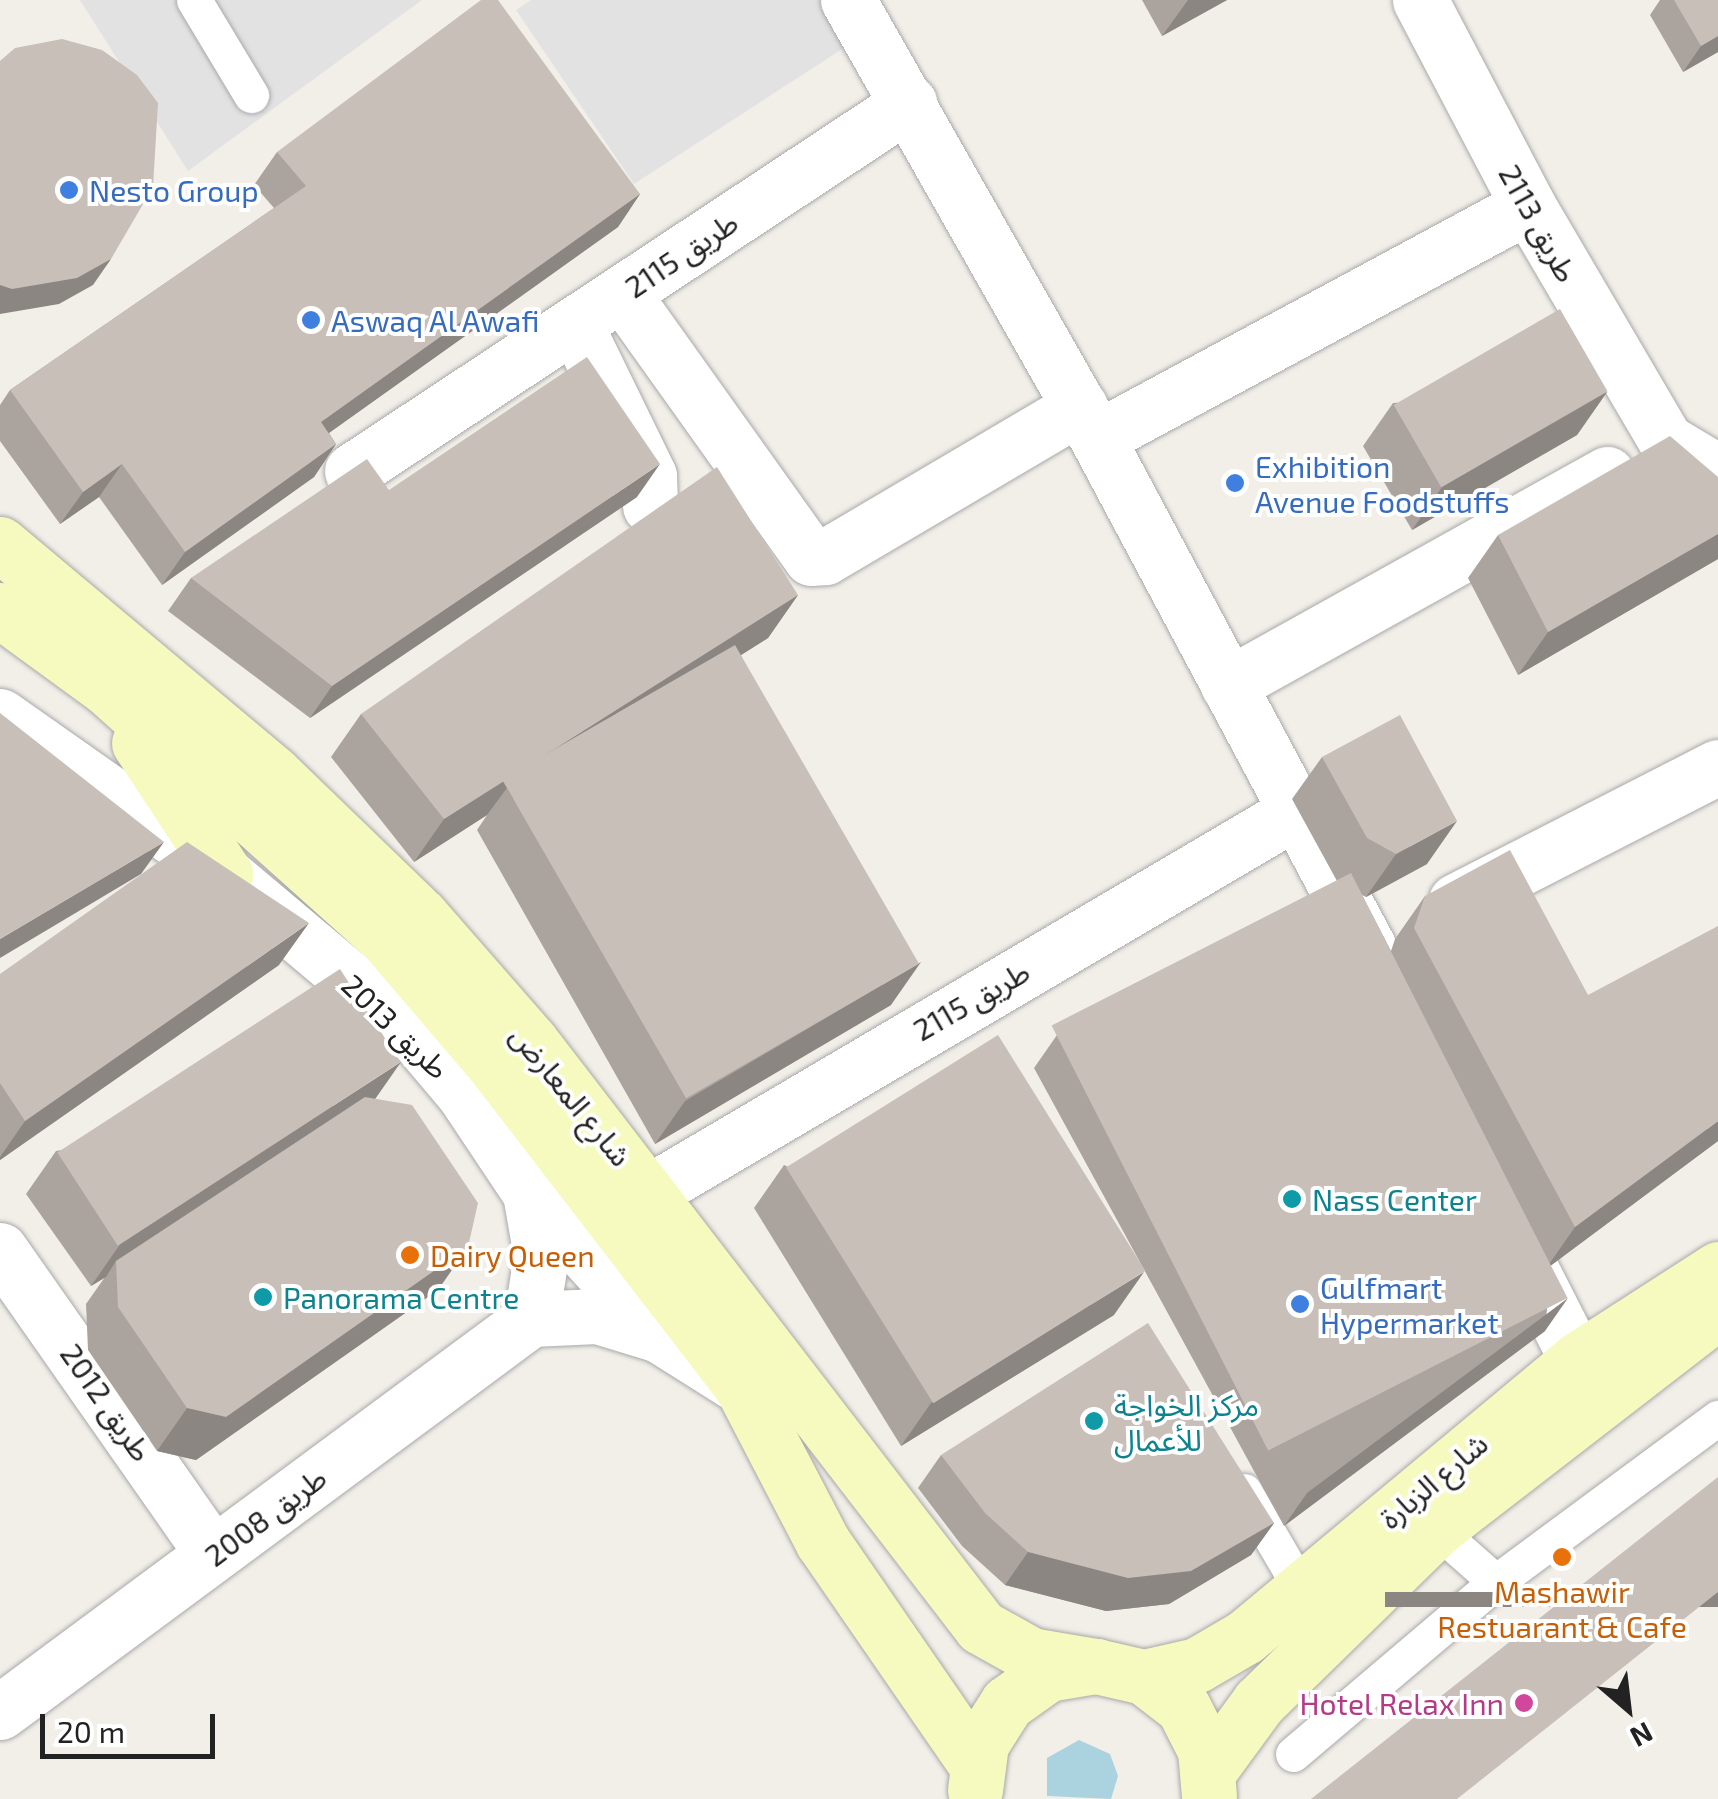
<!DOCTYPE html>
<meta charset="utf-8">
<style>
body{margin:0}
#map{position:relative;width:1718px;height:1799px;overflow:hidden;background:#f2efe9;font-family:"Exo 2","Noto Sans Arabic",sans-serif}
div>[style]{position:absolute}
.parking>*{inset:0;background:#e2e2e2}
.water>*{inset:0;background:#aad3df}
.roads{filter:drop-shadow(0 0 2px #a9a9a9) drop-shadow(0 0 2px #a9a9a9)}
.lane>*{height:35px;margin:-17.5px;padding:0 17.5px;transform-origin:17.5px;border-radius:17.5px;background:#fff}
.street>*{height:55px;margin:-27.5px;padding:0 27.5px;transform-origin:27.5px;border-radius:27.5px;background:#fff}
.secondary>*{height:55px;margin:-27.5px;padding:0 27.5px;transform-origin:27.5px;border-radius:27.5px;background:#f7fabf}
.wall>*{inset:0;background:#aba49e}
.shaded-wall>*{inset:0;background:#8b8681;transform-origin:0 0}
.building>*{inset:0;background:#c7bfb8;transform-origin:0 0}
.dots>*{width:28px;height:28px;translate:-50% -50%;box-sizing:border-box;border:5px solid #fff;border-radius:50%}
span{translate:-50% -50%;white-space:nowrap;text-align:center;line-height:1.15;-webkit-text-stroke:8px #fff;paint-order:stroke}
.shop-label{font-size:30px;color:#366cbe}
.left{translate:0 -50%;text-align:left}
.street-label{font-size:30px;color:#222}
.culture-label{font-size:30px;color:#0d838f}
.food-label{font-size:30px;color:#c56008}
.hotel-label{font-size:30px;color:#b23c85}
.right{translate:-100% -50%;text-align:right}
.north{position:absolute;left:1578px;top:1659px;width:100px;height:100px;-webkit-text-stroke:8px #fff;paint-order:stroke;rotate:152deg;font-size:28px;font-weight:700;line-height:40px;text-align:center;color:#222}
.north::after{content:'';display:block;margin:auto;width:35px;height:45px;background:#222;clip-path:polygon(50% 0,100% 100%,50% 72%,0 100%)}
.scale{position:absolute;left:40px;top:1714px;width:175px;height:45px;box-sizing:border-box;border:5px solid #222;border-top:0;padding-left:12px;font-size:30px;line-height:35px;white-space:nowrap;color:#222;-webkit-text-stroke:8px #fff;paint-order:stroke}
</style>
<div id="map">
<div class="parking">
<div style="clip-path:polygon(80px 0,422px 0,188px 171px)"></div>
<div style="clip-path:polygon(531px 0,826px 0,850px 44px,634px 184px,516px 10px)"></div>
</div>
<div class="water">
<div style="clip-path:polygon(1079px 1740px,1110px 1754px,1118px 1776px,1111px 1799px,1047px 1796px,1047px 1758px)"></div>
</div>
<div class="roads">
<div class="lane">
<div style="left:194px;top:0;width:111px;rotate:59deg"></div>
<div style="left:1244px;top:1491px;width:113px;rotate:59.8deg"></div>
<div style="left:1436px;top:1529px;width:80px;rotate:41.5deg"></div>
<div style="left:1293px;top:1754px;width:266px;rotate:-40.3deg"></div>
<div style="left:1496px;top:1582px;width:276px;rotate:-36.5deg"></div>
</div>
<div class="street">
<div style="left:848px;top:0;width:504px;rotate:60.38deg"></div>
<div style="left:1097px;top:438px;width:578px;rotate:61.93deg"></div>
<div style="left:1420px;top:0;width:233px;rotate:62.3deg"></div>
<div style="left:1528px;top:206px;width:273px;rotate:59.6deg"></div>
<div style="left:1666px;top:441px;width:61px;rotate:30.8deg"></div>
<div style="left:622px;top:293px;width:325px;rotate:54.5deg"></div>
<div style="left:811px;top:558px;width:14px;rotate:-4deg"></div>
<div style="left:825px;top:557px;width:296px;rotate:-30.5deg"></div>
<div style="left:575px;top:324px;width:169px;rotate:64deg"></div>
<div style="left:649px;top:476px;width:30px;rotate:88deg"></div>
<div style="left:1097px;top:438px;width:489px;rotate:-28.3deg"></div>
<div style="left:352px;top:471px;width:668px;rotate:-33.45deg"></div>
<div style="left:1228px;top:685px;width:434px;rotate:-29.1deg"></div>
<div style="left:0;top:716px;width:275px;rotate:35.1deg"></div>
<div style="left:225px;top:874px;width:242px;rotate:40.1deg"></div>
<div style="left:410px;top:1030px;width:84px;rotate:49.8deg"></div>
<div style="left:464px;top:1094px;width:119px;rotate:56.3deg"></div>
<div style="left:530px;top:1193px;width:192px;rotate:47.7deg"></div>
<div style="left:659px;top:1335px;width:96px;rotate:32.2deg"></div>
<div style="left:1456px;top:901px;width:294px;rotate:-27.1deg"></div>
<div style="left:649px;top:1192px;width:749px;rotate:-30.47deg"></div>
<div style="left:530px;top:1193px;width:64px;rotate:80.1deg"></div>
<div style="left:541px;top:1256px;width:64px;rotate:99deg"></div>
<div style="left:1520px;top:1248px;width:126px;rotate:63deg"></div>
<div style="left:0;top:1250px;width:371px;rotate:55deg"></div>
<div style="left:0;top:1712px;width:661px;rotate:-36.51deg"></div>
<div style="left:531px;top:1319px;width:66px;rotate:-2.6deg"></div>
<div style="left:597px;top:1316px;width:65px;rotate:17deg"></div>
</div>
<div class="secondary">
<div style="left:0;top:544px;width:358px;rotate:40deg"></div>
<div style="left:274px;top:774px;width:204px;rotate:44deg"></div>
<div style="left:421px;top:916px;width:167px;rotate:48.9deg"></div>
<div style="left:531px;top:1042px;width:738px;rotate:52.43deg"></div>
<div style="left:981px;top:1627px;width:57px;rotate:29.2deg"></div>
<div style="left:1031px;top:1655px;width:66px;rotate:9.6deg"></div>
<div style="left:0;top:610px;width:132px;rotate:36.1deg"></div>
<div style="left:107px;top:688px;width:373px;rotate:41.9deg"></div>
<div style="left:385px;top:937px;width:170px;rotate:49.5deg"></div>
<div style="left:495px;top:1066px;width:405px;rotate:52.4deg"></div>
<div style="left:742px;top:1387px;width:174px;rotate:62.5deg"></div>
<div style="left:822px;top:1541px;width:271px;rotate:55.4deg"></div>
<div style="left:139px;top:743px;width:157px;rotate:56.7deg"></div>
<div style="left:1144px;top:1677px;width:54px;rotate:-12.8deg"></div>
<div style="left:1197px;top:1665px;width:56px;rotate:-30.3deg"></div>
<div style="left:1245px;top:1637px;width:432px;rotate:-39.8deg"></div>
<div style="left:1577px;top:1360px;width:168px;rotate:-32.8deg"></div>
<div style="left:1210px;top:1769px;width:83px;rotate:-53.8deg"></div>
<div style="left:1259px;top:1702px;width:248px;rotate:-44.3deg"></div>
<div style="left:1436px;top:1529px;width:356px;rotate:-37.7deg"></div>
<div style="left:975px;top:1790px;width:46px;rotate:-82.6deg"></div>
<div style="left:981px;top:1744px;width:49px;rotate:-57.6deg"></div>
<div style="left:1007px;top:1703px;width:50px;rotate:-35.3deg"></div>
<div style="left:1048px;top:1674px;width:49px;rotate:-9.5deg"></div>
<div style="left:1096px;top:1666px;width:49px;rotate:12.9deg"></div>
<div style="left:1144px;top:1677px;width:49px;rotate:37.6deg"></div>
<div style="left:1183px;top:1707px;width:48px;rotate:62.9deg"></div>
<div style="left:1205px;top:1750px;width:46px;rotate:85deg"></div>
</div>
</div>
<div class="wall">
<div style="clip-path:polygon(1142px 0,1227px 0,1162px 36px)"></div>
<div style="clip-path:polygon(1660px 0,1718px 0,1718px 52px,1683px 72px,1650px 15px)"></div>
<div style="clip-path:polygon(277px 152px,640px 194px,618px 227px,329px 433px,336px 444px,314px 477px,162px 585px,99px 497px,60px 524px,0 441px,0 405px,10px 390px,274px 208px,254px 185px)"></div>
<div style="clip-path:polygon(1607px 392px,1577px 435px,1412px 530px,1363px 446px,1393px 403px)"></div>
<div style="clip-path:polygon(1718px 477px,1718px 559px,1518px 675px,1468px 578px,1498px 535px)"></div>
<div style="clip-path:polygon(389px 490px,637px 497px,310px 718px,168px 611px,191px 578px)"></div>
<div style="clip-path:polygon(798px 595px,768px 638px,741px 655px,891px 1005px,655px 1144px,477px 830px,487px 815px,414px 862px,331px 757px,361px 714px)"></div>
<div style="clip-path:polygon(1322px 757px,1427px 864px,1366px 897px,1362px 895px,1391px 951px,1395px 939px,1425px 896px,1588px 995px,1718px 1141px,1551px 1265px,1545px 1331px,1284px 1526px,1034px 1068px,1057px 1035px,1337px 881px,1292px 799px)"></div>
<div style="clip-path:polygon(279px 965px,0 1160px,0 974px)"></div>
<div style="clip-path:polygon(375px 1099px,438px 1290px,196px 1460px,157px 1451px,88px 1350px,86px 1304px,105px 1277px,91px 1286px,26px 1194px,56px 1151px)"></div>
<div style="clip-path:polygon(784px 1165px,1114px 1315px,901px 1446px,754px 1208px)"></div>
<div style="clip-path:polygon(941px 1455px,1274px 1523px,1251px 1555px,1169px 1604px,1106px 1611px,1005px 1585px,962px 1546px,918px 1488px)"></div>
</div>
<div class="shaded-wall">
<div style="clip-path:polygon(1188px 0,1227px 0,1162px 36px)"></div>
<div style="clip-path:polygon(1718px 36px,1718px 52px,1683px 72px,1701px 46px)"></div>
<div style="clip-path:polygon(640px 194px,618px 227px,298px 455px,321px 422px)"></div>
<div style="clip-path:polygon(111px 259px,93px 285px,59px 304px,0 314px,0 285px)"></div>
<div style="clip-path:polygon(1607px 392px,1577px 435px,1412px 530px,1442px 487px)"></div>
<div style="clip-path:polygon(336px 444px,314px 477px,162px 585px,185px 552px)"></div>
<div style="clip-path:polygon(122px 464px,99px 497px,60px 524px,83px 492px)"></div>
<div style="clip-path:polygon(660px 464px,637px 497px,310px 718px,332px 686px)"></div>
<div style="clip-path:polygon(1718px 534px,1718px 559px,1518px 675px,1548px 632px)"></div>
<div style="clip-path:polygon(798px 595px,768px 638px,513px 799px,507px 788px,487px 815px,414px 862px,444px 819px)"></div>
<div style="clip-path:polygon(1457px 821px,1427px 864px,1366px 897px,1396px 854px)"></div>
<div style="clip-path:polygon(164px 842px,141px 874px,0 958px,0 939px)"></div>
<div style="clip-path:polygon(309px 923px,279px 965px,0 1160px,0 1157px,25px 1121px)"></div>
<div style="clip-path:polygon(921px 962px,891px 1005px,655px 1144px,685px 1101px)"></div>
<div style="clip-path:polygon(401px 1062px,371px 1105px,116px 1261px,106px 1277px,91px 1286px,121px 1243px)"></div>
<div style="clip-path:polygon(1718px 1121px,1718px 1141px,1545px 1270px,1575px 1227px)"></div>
<div style="clip-path:polygon(468px 1247px,438px 1290px,196px 1460px,157px 1451px,187px 1408px)"></div>
<div style="clip-path:polygon(1144px 1272px,1114px 1315px,901px 1446px,931px 1403px)"></div>
<div style="clip-path:polygon(1568px 1298px,1545px 1331px,1284px 1526px,1307px 1493px)"></div>
<div style="clip-path:polygon(1274px 1523px,1251px 1555px,1169px 1604px,1106px 1611px,1005px 1585px,1028px 1552px)"></div>
<div style="left:1718px;top:1592px;width:15px;height:333px;rotate:90deg"></div>
</div>
<div class="building">
<div style="clip-path:polygon(481px 0,498px 0,640px 194px,321px 422px,336px 444px,185px 552px,122px 464px,83px 492px,10px 390px,306px 186px,277px 152px)"></div>
<div style="clip-path:polygon(1674px 0,1718px 0,1718px 36px,1701px 46px)"></div>
<div style="clip-path:polygon(62px 39px,102px 50px,137px 75px,158px 103px,153px 187px,111px 259px,77px 278px,12px 289px,0 285px,0 61px,15px 48px)"></div>
<div style="left:1560px;top:309px;width:95px;height:192px;rotate:60deg"></div>
<div style="clip-path:polygon(587px 357px,660px 464px,332px 686px,191px 578px,367px 459px,389px 490px)"></div>
<div style="clip-path:polygon(1670px 436px,1718px 477px,1718px 534px,1548px 632px,1498px 535px)"></div>
<div style="clip-path:polygon(717px 467px,798px 595px,444px 819px,361px 714px)"></div>
<div style="left:735px;top:645px;width:368px;height:269px;rotate:60deg"></div>
<div style="clip-path:polygon(0 713px,164px 842px,0 939px)"></div>
<div style="clip-path:polygon(1400px 715px,1457px 821px,1396px 854px,1367px 838px,1322px 757px)"></div>
<div style="clip-path:polygon(187px 842px,309px 923px,25px 1121px,0 1083px,0 974px)"></div>
<div style="clip-path:polygon(1510px 850px,1588px 995px,1718px 926px,1718px 1121px,1575px 1227px,1414px 928px,1425px 896px)"></div>
<div style="left:1351px;top:873px;width:477px;height:336px;rotate:63deg"></div>
<div style="left:340px;top:969px;width:111px;height:337px;rotate:57deg"></div>
<div style="left:998px;top:1035px;width:278px;height:250px;rotate:58deg"></div>
<div style="clip-path:polygon(365px 1097px,412px 1105px,478px 1203px,468px 1247px,226px 1417px,187px 1408px,118px 1307px,116px 1261px)"></div>
<div style="clip-path:polygon(1148px 1323px,1274px 1523px,1191px 1571px,1128px 1578px,1028px 1552px,985px 1513px,941px 1455px)"></div>
<div style="clip-path:polygon(1718px 1477px,1718px 1592px,1457px 1799px,1311px 1799px)"></div>
</div>
<div class="dots">
<div style="left:69px;top:190px;background:#3f7fe0"></div>
<div style="left:311px;top:320px;background:#3f7fe0"></div>
<div style="left:1235px;top:483px;background:#3f7fe0"></div>
<div style="left:1292px;top:1199px;background:#0f9aa8"></div>
<div style="left:410px;top:1255px;background:#e8710a"></div>
<div style="left:263px;top:1297px;background:#0f9aa8"></div>
<div style="left:1300px;top:1304px;background:#3f7fe0"></div>
<div style="left:1094px;top:1421px;background:#0f9aa8"></div>
<div style="left:1562px;top:1557px;background:#e8710a"></div>
<div style="left:1524px;top:1703px;background:#d1479c"></div>
</div>
<div class="shop-label">
<span class="left" style="left:89px;top:190px">Nesto Group</span>
<span class="left" style="left:331px;top:320px">Aswaq Al Awafi</span>
<span class="left" style="left:1255px;top:483px">Exhibition<br>Avenue Foodstuffs</span>
<span class="left" style="left:1320px;top:1304px">Gulfmart<br>Hypermarket</span>
</div>
<div class="street-label">
<span style="left:1539px;top:223px;rotate:61deg">طريق 2113</span>
<span style="left:681px;top:254px;rotate:-34deg">طريق 2115</span>
<span style="left:971px;top:1000px;rotate:-30deg">طريق 2115</span>
<span style="left:396px;top:1026px;rotate:44deg">طريق 2013</span>
<span style="left:572px;top:1095px;rotate:51deg">شارع المعارض</span>
<span style="left:107px;top:1402px;rotate:55deg">طريق 2012</span>
<span style="left:1433px;top:1480px;rotate:-40deg">شارع الزبارة</span>
<span style="left:265px;top:1516px;rotate:-37deg">طريق 2008</span>
</div>
<div class="culture-label">
<span class="left" style="left:1312px;top:1199px">Nass Center</span>
<span class="left" style="left:283px;top:1297px">Panorama Centre</span>
<span class="left" style="left:1114px;top:1421px">مركز الخواجة<br>للأعمال</span>
</div>
<div class="food-label">
<span class="left" style="left:430px;top:1255px">Dairy Queen</span>
<span style="left:1562px;top:1608px">Mashawir<br>Restuarant &amp; Cafe</span>
</div>
<div class="hotel-label">
<span class="right" style="left:1504px;top:1703px">Hotel Relax Inn</span>
</div>
<div class="north">N</div>
<div class="scale">20 m</div>
</div>
